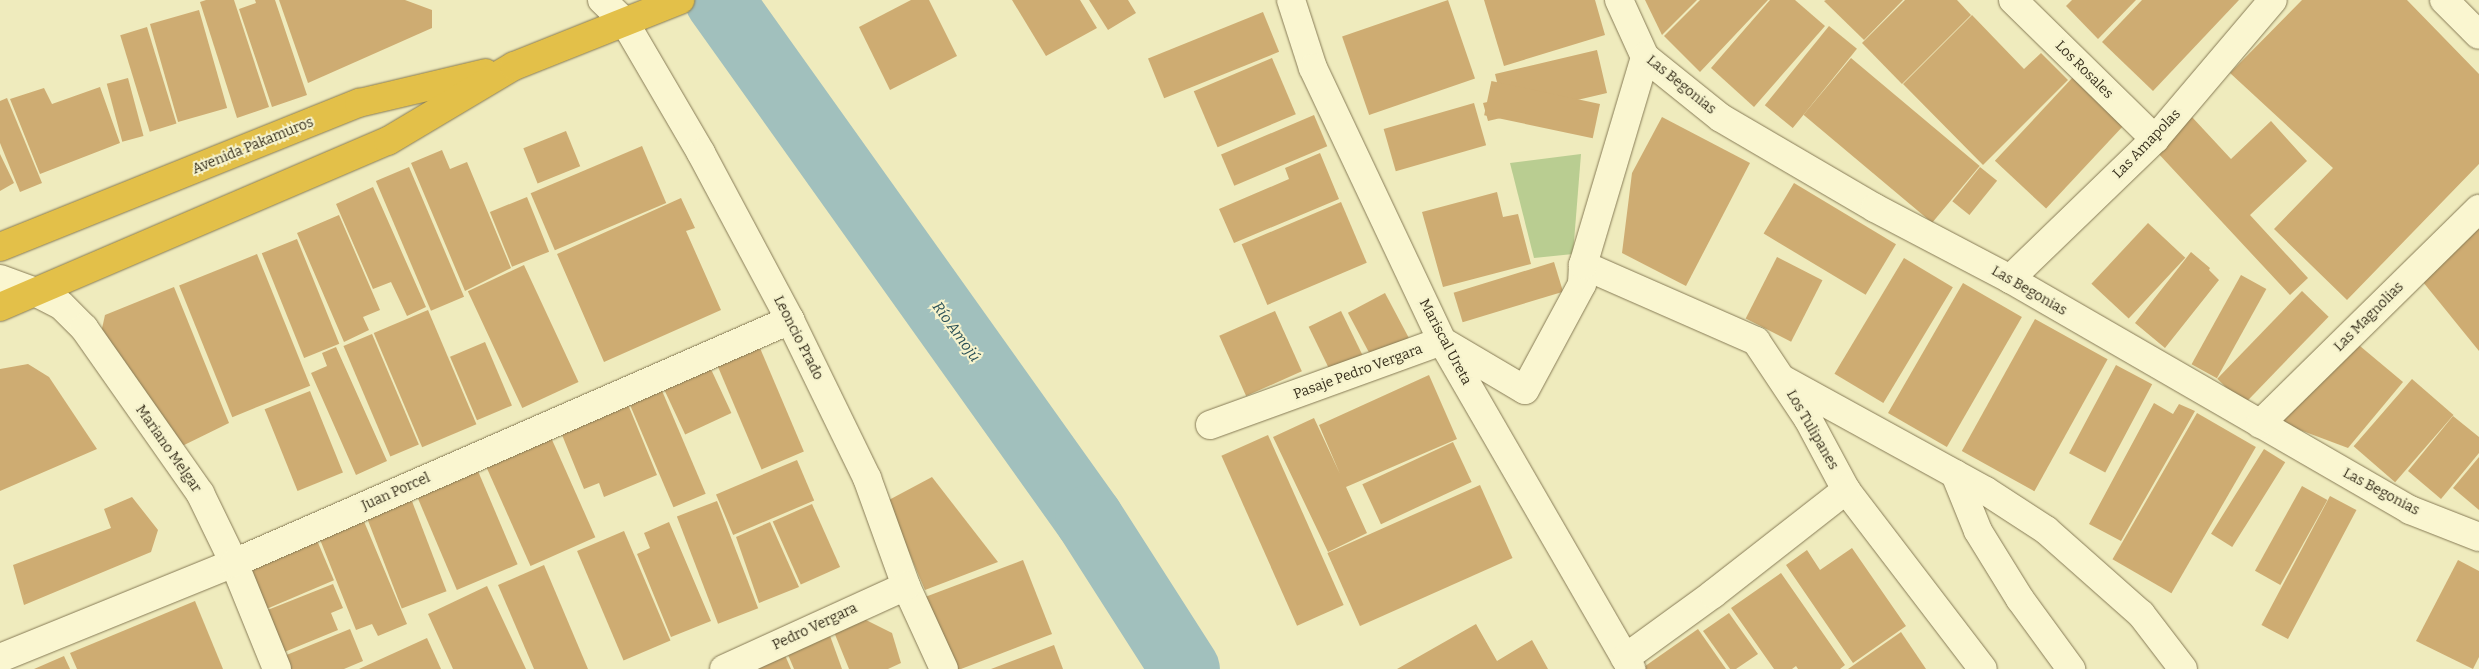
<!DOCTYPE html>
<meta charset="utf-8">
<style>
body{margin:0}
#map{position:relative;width:2479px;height:669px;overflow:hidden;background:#efebbd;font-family:Bitter,serif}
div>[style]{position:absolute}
.green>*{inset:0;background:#b9cd91}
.river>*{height:69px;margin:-34.5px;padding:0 34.5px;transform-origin:34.5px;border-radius:34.5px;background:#a1c0bd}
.building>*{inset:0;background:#ceac72;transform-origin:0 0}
.roads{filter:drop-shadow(0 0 1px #877b56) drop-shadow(0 0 1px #877b56)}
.street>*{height:28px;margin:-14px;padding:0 14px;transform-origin:14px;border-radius:14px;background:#faf6d0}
.highway>*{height:28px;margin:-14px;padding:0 14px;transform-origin:14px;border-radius:14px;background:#e3c049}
span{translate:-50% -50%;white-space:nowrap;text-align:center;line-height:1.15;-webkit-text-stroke:4px #f6f3cd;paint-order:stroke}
.street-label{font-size:14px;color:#362e1b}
.water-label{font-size:15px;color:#2a5056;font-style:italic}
</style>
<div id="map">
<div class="green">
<div style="clip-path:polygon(1581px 154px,1573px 254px,1534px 258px,1510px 163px)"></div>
</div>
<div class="river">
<div style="left:719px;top:0;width:637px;rotate:54.51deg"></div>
<div style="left:1089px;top:519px;width:178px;rotate:57.4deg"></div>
</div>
<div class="building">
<div style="clip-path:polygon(206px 0,234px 0,269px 107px,237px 118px,200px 2px)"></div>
<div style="clip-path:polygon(255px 0,275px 0,307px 95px,272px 107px,239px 9px,256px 3px)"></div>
<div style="clip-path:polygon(279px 0,405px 0,432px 10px,432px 28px,308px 83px)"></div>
<div style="clip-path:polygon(911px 0,929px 0,957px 56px,890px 90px,859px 27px)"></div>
<div style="clip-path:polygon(1012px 0,1080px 0,1097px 28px,1046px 56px)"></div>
<div style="clip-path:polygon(1089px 0,1128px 0,1136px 13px,1108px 30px)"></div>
<div style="left:1448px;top:0;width:83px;height:112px;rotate:71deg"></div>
<div style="clip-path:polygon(1484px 0,1595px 0,1605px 35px,1504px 66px)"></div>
<div style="clip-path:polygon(1645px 0,1697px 0,1662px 35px)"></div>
<div style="clip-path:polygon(1700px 0,1768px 0,1700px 72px,1664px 36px)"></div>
<div style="clip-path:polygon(1770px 0,1795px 0,1825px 26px,1754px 107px,1711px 68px)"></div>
<div style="clip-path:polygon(1826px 0,1903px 0,1864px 40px,1824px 1px)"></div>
<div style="clip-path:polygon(1905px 0,1957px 0,1971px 15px,1902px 84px,1862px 43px)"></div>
<div style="clip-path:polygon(2072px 0,2136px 0,2098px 39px,2066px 6px)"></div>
<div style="clip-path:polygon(2142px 0,2239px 0,2153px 91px,2102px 42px)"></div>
<div style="clip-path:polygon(2302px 0,2407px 0,2479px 74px,2479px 164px,2347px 300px,2274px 229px,2333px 168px,2230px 73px)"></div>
<div style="left:199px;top:10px;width:102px;height:51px;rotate:74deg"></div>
<div style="left:1263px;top:12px;width:43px;height:124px;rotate:68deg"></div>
<div style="clip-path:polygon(1972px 15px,2024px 69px,2041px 53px,2068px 80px,1983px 165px,1903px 84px)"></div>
<div style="left:1829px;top:26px;width:36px;height:102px;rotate:39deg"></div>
<div style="left:147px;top:27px;width:101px;height:28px;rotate:73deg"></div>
<div style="clip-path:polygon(1597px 50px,1607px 93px,1488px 121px,1483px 103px,1501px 99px,1495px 74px)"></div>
<div style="left:1272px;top:58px;width:61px;height:85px;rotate:67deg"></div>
<div style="left:1851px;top:58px;width:168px;height:74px;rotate:40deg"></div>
<div style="left:2074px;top:76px;width:70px;height:116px;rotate:43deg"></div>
<div style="left:128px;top:78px;width:60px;height:22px;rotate:75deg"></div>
<div style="clip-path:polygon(100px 87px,120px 143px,40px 174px,10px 99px,44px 88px,52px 104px)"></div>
<div style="clip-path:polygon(7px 98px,42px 183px,20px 192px,0 143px,0 101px)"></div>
<div style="left:1474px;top:103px;width:44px;height:94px;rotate:74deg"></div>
<div style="left:1600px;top:104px;width:35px;height:111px;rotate:102deg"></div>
<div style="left:1314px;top:115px;width:34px;height:101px;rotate:67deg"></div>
<div style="clip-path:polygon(1662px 117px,1750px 163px,1686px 286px,1622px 253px,1632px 173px)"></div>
<div style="clip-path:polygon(2192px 117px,2231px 159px,2271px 121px,2307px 161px,2250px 215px,2308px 278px,2290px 295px,2156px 151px)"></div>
<div style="left:566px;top:131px;width:38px;height:46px;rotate:68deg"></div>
<div style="left:642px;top:146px;width:62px;height:121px;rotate:67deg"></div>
<div style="clip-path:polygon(442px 150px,450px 169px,467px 162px,511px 268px,465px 291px,411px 163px)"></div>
<div style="clip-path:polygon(1320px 153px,1339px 199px,1234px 243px,1219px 209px,1289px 179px,1285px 168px)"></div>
<div style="clip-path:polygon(0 154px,14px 183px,0 191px)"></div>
<div style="left:409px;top:167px;width:141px;height:36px;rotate:67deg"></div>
<div style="left:1980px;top:167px;width:22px;height:44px;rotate:39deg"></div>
<div style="left:1794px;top:183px;width:119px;height:59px;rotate:31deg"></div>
<div style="clip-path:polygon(373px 187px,426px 307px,407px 316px,391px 282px,373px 289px,336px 204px)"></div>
<div style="clip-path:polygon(1497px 192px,1503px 217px,1518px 214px,1531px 264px,1443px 287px,1422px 212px)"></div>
<div style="left:527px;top:197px;width:59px;height:40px;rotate:68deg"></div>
<div style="clip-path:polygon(681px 198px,695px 228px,686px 231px,721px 310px,604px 362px,557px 254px)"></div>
<div style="left:1341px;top:202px;width:66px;height:108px;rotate:67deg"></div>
<div style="clip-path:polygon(339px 215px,380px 310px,363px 317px,369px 330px,344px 342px,297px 233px)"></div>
<div style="clip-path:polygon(2479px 221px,2479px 351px,2423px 282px)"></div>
<div style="left:2148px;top:223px;width:51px;height:83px;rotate:43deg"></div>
<div style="left:297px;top:239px;width:113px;height:38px;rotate:68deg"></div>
<div style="clip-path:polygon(2191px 252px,2210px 268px,2209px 270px,2219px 280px,2165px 348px,2135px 323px)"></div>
<div style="left:257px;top:254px;width:142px;height:84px;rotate:68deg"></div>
<div style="left:1777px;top:257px;width:51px;height:69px;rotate:27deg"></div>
<div style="left:1904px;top:258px;width:57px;height:135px;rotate:31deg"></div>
<div style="left:1554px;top:262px;width:31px;height:105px;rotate:73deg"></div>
<div style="left:524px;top:265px;width:129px;height:62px;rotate:65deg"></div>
<div style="left:2241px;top:275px;width:29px;height:102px;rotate:29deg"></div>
<div style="left:1963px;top:283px;width:68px;height:150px;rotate:30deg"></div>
<div style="clip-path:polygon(174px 287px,229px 423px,176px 449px,101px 333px,105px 315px)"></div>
<div style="left:2302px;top:291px;width:37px;height:122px;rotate:44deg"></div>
<div style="left:1385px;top:293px;width:52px;height:42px;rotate:62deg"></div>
<div style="left:428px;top:310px;width:124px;height:59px;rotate:67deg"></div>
<div style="left:1275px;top:311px;width:66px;height:61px;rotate:66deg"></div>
<div style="left:1341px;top:311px;width:55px;height:36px;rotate:64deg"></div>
<div style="left:2035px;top:319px;width:83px;height:151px;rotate:29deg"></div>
<div style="left:372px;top:334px;width:120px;height:31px;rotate:67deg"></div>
<div style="left:757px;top:341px;width:120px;height:46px;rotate:67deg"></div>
<div style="clip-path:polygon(2354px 341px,2403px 382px,2348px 448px,2276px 421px)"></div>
<div style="left:485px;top:342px;width:69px;height:38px;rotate:67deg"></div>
<div style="clip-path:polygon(336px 347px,387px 461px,356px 475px,311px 373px,327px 366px,322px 353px)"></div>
<div style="clip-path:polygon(28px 364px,49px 377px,97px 449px,0 491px,0 369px)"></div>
<div style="left:709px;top:365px;width:53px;height:51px;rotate:65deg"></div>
<div style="left:2116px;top:365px;width:41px;height:100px;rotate:28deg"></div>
<div style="clip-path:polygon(1429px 375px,1457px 439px,1346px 487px,1367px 533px,1328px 552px,1273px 437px,1314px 418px,1340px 474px,1319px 425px)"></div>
<div style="left:2412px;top:379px;width:55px;height:89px;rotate:41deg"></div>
<div style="left:660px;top:386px;width:117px;height:35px;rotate:67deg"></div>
<div style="left:310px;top:391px;width:88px;height:49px;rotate:68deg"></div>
<div style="clip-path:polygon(627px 402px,657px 475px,604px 497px,599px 483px,584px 489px,560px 430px)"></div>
<div style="clip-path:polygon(2154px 403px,2173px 414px,2179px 404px,2195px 411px,2121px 541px,2089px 524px)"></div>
<div style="left:2197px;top:413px;width:68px;height:169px;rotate:30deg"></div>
<div style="clip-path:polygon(2453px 416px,2479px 437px,2479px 453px,2441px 499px,2408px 471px)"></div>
<div style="left:549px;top:433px;width:114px;height:71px;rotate:66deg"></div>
<div style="left:1268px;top:435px;width:186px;height:51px;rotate:66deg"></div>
<div style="left:1453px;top:442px;width:44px;height:100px;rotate:65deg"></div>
<div style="left:2264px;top:449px;width:25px;height:100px;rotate:32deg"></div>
<div style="clip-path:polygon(2479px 457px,2479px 510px,2453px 488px)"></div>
<div style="left:797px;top:460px;width:44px;height:88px;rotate:67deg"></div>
<div style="left:475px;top:464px;width:109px;height:66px;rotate:67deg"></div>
<div style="clip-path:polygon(932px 477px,998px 562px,925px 590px,887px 501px)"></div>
<div style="left:1480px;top:485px;width:80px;height:167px;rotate:66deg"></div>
<div style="left:2302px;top:486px;width:29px;height:97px;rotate:29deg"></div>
<div style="left:410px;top:496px;width:102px;height:48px;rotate:69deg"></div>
<div style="left:2330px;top:496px;width:30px;height:146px;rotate:28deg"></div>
<div style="clip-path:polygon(132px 497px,158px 530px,151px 552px,24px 605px,13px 565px,111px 528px,104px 509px)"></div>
<div style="left:717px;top:501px;width:115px;height:43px;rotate:69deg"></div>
<div style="left:812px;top:504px;width:69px;height:43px;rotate:66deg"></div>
<div style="clip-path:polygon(363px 519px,407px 624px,378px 636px,372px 624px,356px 630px,319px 537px)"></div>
<div style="clip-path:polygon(669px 522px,711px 621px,671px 637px,637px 554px,650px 548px,644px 533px)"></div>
<div style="clip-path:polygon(770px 522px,799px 587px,759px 603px,736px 537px)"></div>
<div style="left:624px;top:531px;width:119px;height:51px;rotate:67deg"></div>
<div style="left:316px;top:538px;width:46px;height:74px;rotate:67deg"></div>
<div style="clip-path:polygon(1852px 548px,1906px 626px,1853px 663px,1786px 565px,1807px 550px,1820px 570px)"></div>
<div style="clip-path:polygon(1023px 560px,1052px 634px,961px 669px,952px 669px,925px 597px)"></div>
<div style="clip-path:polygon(2458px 560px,2479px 571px,2479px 657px,2473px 669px,2416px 641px)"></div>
<div style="clip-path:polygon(544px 565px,588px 669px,534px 669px,498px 585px)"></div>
<div style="clip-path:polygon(1781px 573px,1845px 665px,1840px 669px,1798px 669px,1796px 666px,1792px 669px,1774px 669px,1731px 608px)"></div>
<div style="clip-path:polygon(333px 584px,343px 608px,331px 613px,338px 630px,282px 653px,265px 611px)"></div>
<div style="clip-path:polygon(487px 586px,526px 669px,453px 669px,428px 614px)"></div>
<div style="clip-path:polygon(195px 601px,223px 669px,77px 669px,70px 653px)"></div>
<div style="clip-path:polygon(1729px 613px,1758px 654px,1736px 669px,1730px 669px,1703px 631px)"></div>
<div style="clip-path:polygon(860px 617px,892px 633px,901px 663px,888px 669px,849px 669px,832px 627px)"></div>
<div style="clip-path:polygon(1476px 624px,1497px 661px,1532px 640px,1548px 669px,1397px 669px)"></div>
<div style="clip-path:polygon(350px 629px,363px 661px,344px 669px,289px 669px,284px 656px)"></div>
<div style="clip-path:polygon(1698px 629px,1726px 669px,1641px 669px)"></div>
<div style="clip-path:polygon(1901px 632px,1926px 669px,1848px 669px)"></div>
<div style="clip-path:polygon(829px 633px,842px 669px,794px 669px,786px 650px)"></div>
<div style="clip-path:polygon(427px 638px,441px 669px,359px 669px)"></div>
<div style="clip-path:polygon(1054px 645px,1063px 669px,991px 669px)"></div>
<div style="clip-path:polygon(784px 653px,791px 669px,749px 669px)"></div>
<div style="clip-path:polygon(64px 656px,70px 669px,34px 669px)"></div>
</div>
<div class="roads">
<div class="street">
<div style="left:602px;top:0;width:30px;rotate:44deg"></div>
<div style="left:624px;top:21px;width:153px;rotate:59.7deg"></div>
<div style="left:701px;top:153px;width:189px;rotate:61.9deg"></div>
<div style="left:790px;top:320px;width:176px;rotate:64deg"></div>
<div style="left:867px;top:478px;width:115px;rotate:70.1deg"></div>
<div style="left:906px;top:586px;width:91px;rotate:65.4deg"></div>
<div style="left:1291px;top:0;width:71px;rotate:72.1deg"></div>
<div style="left:1313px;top:68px;width:302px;rotate:64.7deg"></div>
<div style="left:1442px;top:341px;width:379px;rotate:60deg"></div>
<div style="left:1619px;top:0;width:63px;rotate:65.5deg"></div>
<div style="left:1645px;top:57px;width:97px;rotate:38.8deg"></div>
<div style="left:1721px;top:118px;width:178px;rotate:30.3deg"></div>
<div style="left:1875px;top:208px;width:153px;rotate:27.7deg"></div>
<div style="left:2010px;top:279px;width:462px;rotate:30deg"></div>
<div style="left:2410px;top:510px;width:74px;rotate:21.4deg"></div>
<div style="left:2013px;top:0;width:199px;rotate:44.4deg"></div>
<div style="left:2444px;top:0;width:49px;rotate:45deg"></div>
<div style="left:1583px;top:265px;width:189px;rotate:23.7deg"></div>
<div style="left:1756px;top:341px;width:94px;rotate:56.3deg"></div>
<div style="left:1808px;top:419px;width:81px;rotate:61.8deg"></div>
<div style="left:1846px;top:490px;width:225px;rotate:52.6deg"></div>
<div style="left:0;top:279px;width:37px;rotate:20deg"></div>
<div style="left:35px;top:292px;width:29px;rotate:27deg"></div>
<div style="left:61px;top:305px;width:33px;rotate:45deg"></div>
<div style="left:84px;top:328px;width:202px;rotate:54.9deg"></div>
<div style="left:200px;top:493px;width:78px;rotate:64.1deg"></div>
<div style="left:234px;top:563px;width:114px;rotate:67.9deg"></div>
<div style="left:2010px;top:279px;width:202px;rotate:-44deg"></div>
<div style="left:2155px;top:139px;width:182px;rotate:-49.7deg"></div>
<div style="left:1784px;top:380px;width:230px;rotate:28.8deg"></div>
<div style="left:1986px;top:491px;width:72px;rotate:33deg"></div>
<div style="left:2046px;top:530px;width:127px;rotate:41.5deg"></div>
<div style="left:2141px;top:614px;width:69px;rotate:52.6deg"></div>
<div style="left:2260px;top:424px;width:307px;rotate:-44.5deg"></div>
<div style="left:1210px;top:425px;width:247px;rotate:-19.9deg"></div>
<div style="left:1442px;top:341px;width:96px;rotate:30.6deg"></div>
<div style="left:1525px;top:390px;width:120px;rotate:-61.7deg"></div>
<div style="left:1582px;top:284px;width:19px;rotate:-87deg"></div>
<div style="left:1583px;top:265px;width:217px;rotate:-73.4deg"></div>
<div style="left:1955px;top:474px;width:61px;rotate:68deg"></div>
<div style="left:1978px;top:531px;width:80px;rotate:58.3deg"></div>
<div style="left:2020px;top:599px;width:87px;rotate:53.9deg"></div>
<div style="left:0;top:658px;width:253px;rotate:-22.1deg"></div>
<div style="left:234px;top:563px;width:607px;rotate:-23.61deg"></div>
<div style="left:1625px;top:658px;width:109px;rotate:-36deg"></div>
<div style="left:1713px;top:594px;width:169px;rotate:-38deg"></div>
<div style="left:724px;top:669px;width:200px;rotate:-24.5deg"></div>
</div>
<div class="highway">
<div style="left:0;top:247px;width:387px;rotate:-21.9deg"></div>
<div style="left:359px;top:103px;width:130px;rotate:-13.3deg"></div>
<div style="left:0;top:307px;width:422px;rotate:-23.2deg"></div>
<div style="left:388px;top:141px;width:147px;rotate:-30.8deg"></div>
<div style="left:514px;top:66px;width:179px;rotate:-21.7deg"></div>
</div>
</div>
<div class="street-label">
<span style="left:2084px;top:70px;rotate:45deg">Los Rosales</span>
<span style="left:1681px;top:85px;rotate:39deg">Las Begonias</span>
<span style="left:2147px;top:144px;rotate:-46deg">Las Amapolas</span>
<span style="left:253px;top:146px;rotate:-22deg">Avenida Pakamuros</span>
<span style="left:2029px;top:291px;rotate:30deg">Las Begonias</span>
<span style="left:2369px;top:317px;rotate:-45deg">Las Magnolias</span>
<span style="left:798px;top:338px;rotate:63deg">Leoncio Prado</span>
<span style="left:1445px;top:342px;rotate:62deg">Mariscal Ureta</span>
<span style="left:1358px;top:372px;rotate:-20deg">Pasaje Pedro Vergara</span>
<span style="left:1812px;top:430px;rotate:60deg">Los Tulipanes</span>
<span style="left:168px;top:449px;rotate:55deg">Mariano Melgar</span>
<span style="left:396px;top:492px;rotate:-24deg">Juan Porcel</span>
<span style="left:2381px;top:492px;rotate:28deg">Las Begonias</span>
<span style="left:815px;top:627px;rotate:-25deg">Pedro Vergara</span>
</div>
<div class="water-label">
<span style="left:956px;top:332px;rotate:54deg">Río Amojú</span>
</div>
</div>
